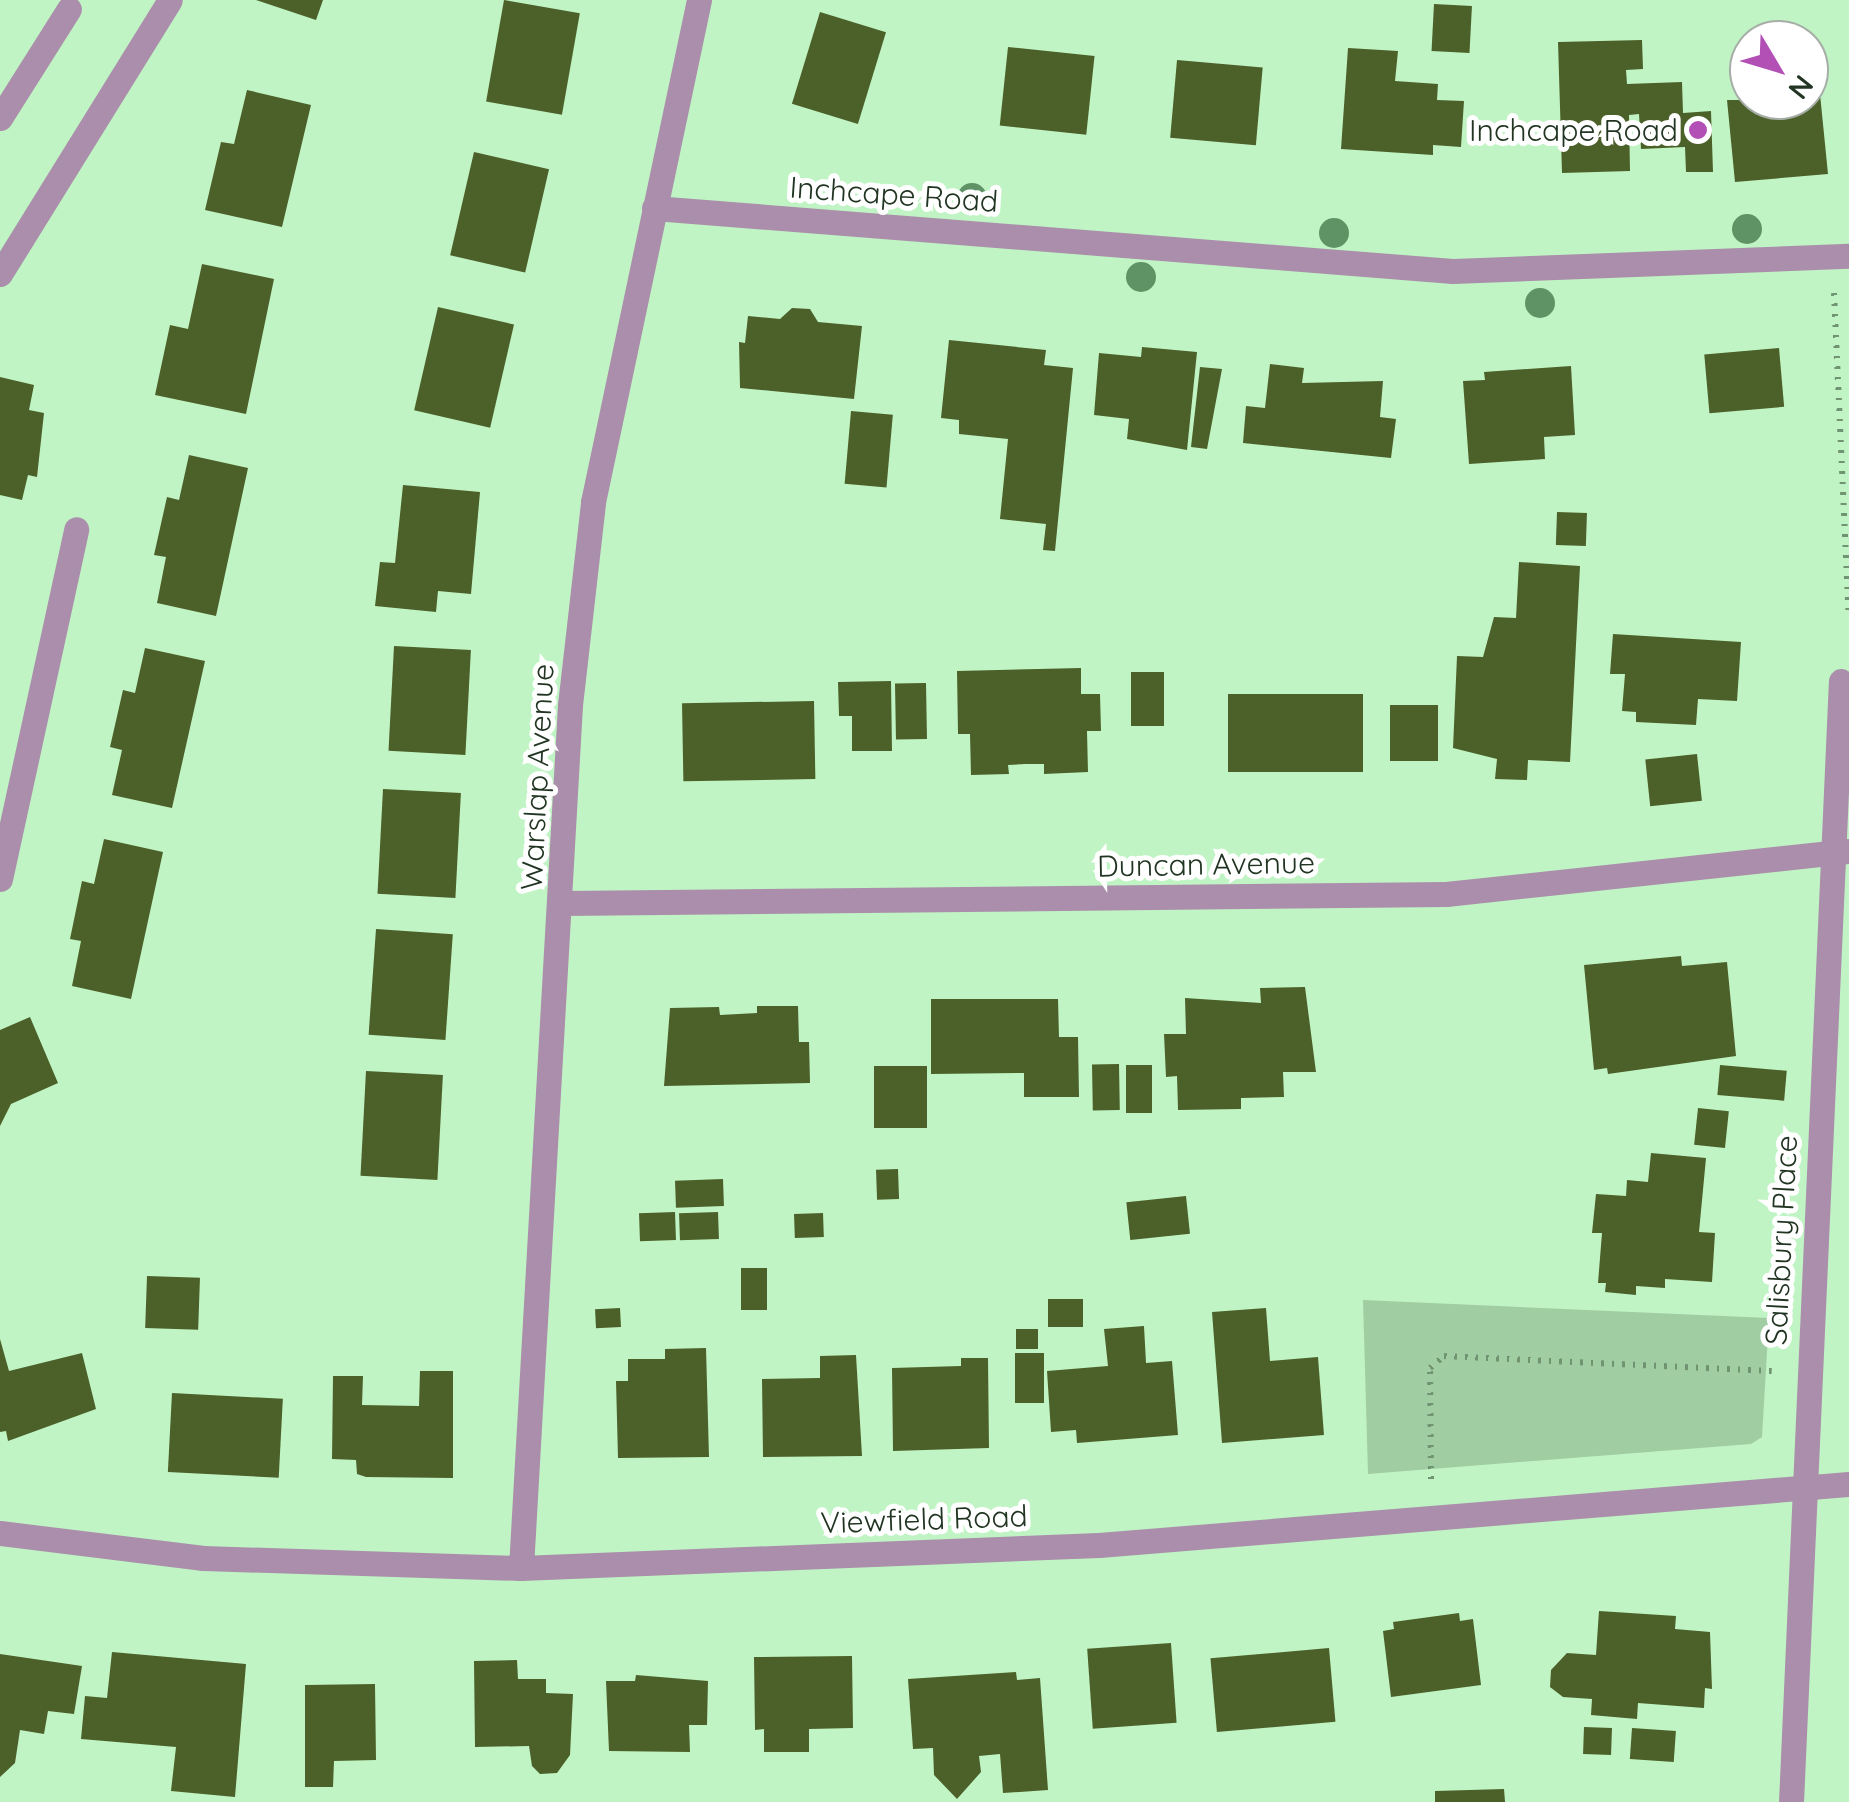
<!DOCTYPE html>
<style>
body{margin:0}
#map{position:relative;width:1849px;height:1802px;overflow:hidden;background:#c1f4c4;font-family:Quicksand,sans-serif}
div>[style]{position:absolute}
.green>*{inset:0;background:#a1cda3}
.building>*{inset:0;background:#4c602a;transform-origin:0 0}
.path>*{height:6px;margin-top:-3px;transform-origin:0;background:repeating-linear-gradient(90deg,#709372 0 2.5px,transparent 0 10.5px)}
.service>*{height:25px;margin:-12.5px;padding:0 12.5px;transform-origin:12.5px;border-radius:12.5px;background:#ab8eab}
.minor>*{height:25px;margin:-12.5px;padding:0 12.5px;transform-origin:12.5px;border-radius:12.5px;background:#ab8eab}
.tertiary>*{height:25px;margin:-12.5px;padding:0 12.5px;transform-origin:12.5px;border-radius:12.5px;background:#ab8eab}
.trees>*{width:30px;height:30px;margin:-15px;border-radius:50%;background:#5f9366}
.dots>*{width:28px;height:28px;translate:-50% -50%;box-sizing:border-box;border:5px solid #fff;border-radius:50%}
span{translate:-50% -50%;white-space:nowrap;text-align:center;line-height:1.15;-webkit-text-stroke:10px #fff;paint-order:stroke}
.poi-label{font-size:30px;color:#223523}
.right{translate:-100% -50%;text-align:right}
.street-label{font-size:30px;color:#223523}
.north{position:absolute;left:1729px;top:20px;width:100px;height:100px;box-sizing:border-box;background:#fff;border:2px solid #a7aea7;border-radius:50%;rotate:128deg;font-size:28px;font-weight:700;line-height:40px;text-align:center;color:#223523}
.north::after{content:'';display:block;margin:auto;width:35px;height:45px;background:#b350b6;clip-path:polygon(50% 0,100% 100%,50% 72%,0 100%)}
</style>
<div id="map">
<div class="green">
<div style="clip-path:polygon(1363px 1300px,1769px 1318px,1762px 1437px,1751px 1444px,1368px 1474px)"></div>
</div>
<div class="building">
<div style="clip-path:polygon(256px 0,323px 0,316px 20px)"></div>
<div style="left:504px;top:0;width:77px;height:103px;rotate:10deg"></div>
<div style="left:1434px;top:4px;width:38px;height:47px;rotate:3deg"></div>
<div style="left:820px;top:12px;width:69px;height:96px;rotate:17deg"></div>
<div style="clip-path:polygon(1642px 40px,1643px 69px,1626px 70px,1627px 84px,1682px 82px,1683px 113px,1711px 111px,1713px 172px,1686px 172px,1685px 147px,1641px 149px,1639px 114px,1629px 115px,1630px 171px,1562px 173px,1558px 42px)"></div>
<div style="left:1008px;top:47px;width:87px;height:79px;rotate:6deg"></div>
<div style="clip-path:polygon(1348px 48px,1398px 51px,1395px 81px,1438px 84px,1437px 100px,1464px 101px,1461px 147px,1433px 145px,1433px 155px,1341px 149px)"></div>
<div style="left:1177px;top:60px;width:86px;height:78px;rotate:5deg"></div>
<div style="clip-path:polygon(1819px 84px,1828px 174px,1735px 182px,1727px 100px,1809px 100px,1809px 85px)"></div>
<div style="clip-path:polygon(247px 90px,311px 105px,282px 227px,205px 210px,221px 142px,234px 144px)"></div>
<div style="left:474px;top:152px;width:77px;height:106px;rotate:13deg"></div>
<div style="clip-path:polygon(202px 264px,274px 279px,246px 414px,155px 395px,170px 325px,188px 329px)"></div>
<div style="left:438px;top:307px;width:78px;height:106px;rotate:13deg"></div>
<div style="clip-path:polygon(792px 308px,810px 309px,818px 322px,862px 326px,854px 399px,740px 388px,739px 342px,745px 343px,748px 316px,780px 319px)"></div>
<div style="clip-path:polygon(949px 340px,1046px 350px,1044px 365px,1073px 368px,1055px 551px,1043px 550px,1046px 524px,1000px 519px,1008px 439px,959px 434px,959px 420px,941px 418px)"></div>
<div style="clip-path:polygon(1142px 347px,1197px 352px,1187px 450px,1127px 439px,1129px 419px,1094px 415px,1099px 353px,1141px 357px)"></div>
<div style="left:1779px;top:348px;width:59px;height:75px;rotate:85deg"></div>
<div style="clip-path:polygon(1270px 364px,1304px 368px,1302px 383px,1383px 381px,1380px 417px,1396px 419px,1391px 458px,1243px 443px,1246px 406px,1265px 408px)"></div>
<div style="clip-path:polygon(1571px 366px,1575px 435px,1544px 437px,1545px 459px,1469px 464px,1463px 381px,1485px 380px,1484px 372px)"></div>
<div style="clip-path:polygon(1200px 367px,1222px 369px,1207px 449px,1191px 447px)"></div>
<div style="clip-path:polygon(0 377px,34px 385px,29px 410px,44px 413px,37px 477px,28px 475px,22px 500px,0 495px)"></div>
<div style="left:851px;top:411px;width:42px;height:73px;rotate:5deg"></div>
<div style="clip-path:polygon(189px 455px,248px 468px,216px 616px,157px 603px,166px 557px,154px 555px,167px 497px,179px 500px)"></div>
<div style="clip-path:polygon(403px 485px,480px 492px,471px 594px,438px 591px,436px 612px,375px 606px,380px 562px,395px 563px)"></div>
<div style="left:1557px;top:512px;width:30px;height:33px;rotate:2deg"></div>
<div style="clip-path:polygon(1519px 562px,1580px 566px,1570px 762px,1528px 760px,1527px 780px,1495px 779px,1497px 759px,1453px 748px,1457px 656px,1483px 657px,1494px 617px,1516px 618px)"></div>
<div style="clip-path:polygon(1613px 634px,1741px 642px,1737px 701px,1698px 699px,1696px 725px,1636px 722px,1636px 712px,1622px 711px,1625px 674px,1610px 674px)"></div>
<div style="left:394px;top:646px;width:77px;height:105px;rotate:3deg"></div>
<div style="clip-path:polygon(145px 648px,205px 661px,172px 808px,112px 795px,122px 750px,110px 747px,123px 690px,135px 693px)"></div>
<div style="clip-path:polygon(1081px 668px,1081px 694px,1100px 694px,1101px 731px,1087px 731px,1088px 772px,1044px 774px,1044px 764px,1025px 764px,1008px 765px,1009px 774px,971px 775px,970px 734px,958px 734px,957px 671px)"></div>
<div style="left:1131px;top:672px;width:33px;height:54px"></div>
<div style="clip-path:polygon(891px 681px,892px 751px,852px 751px,852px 716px,839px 716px,838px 682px)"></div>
<div style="left:926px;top:683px;width:56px;height:31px;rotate:89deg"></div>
<div style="left:1363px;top:694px;width:78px;height:135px;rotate:90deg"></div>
<div style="left:814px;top:701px;width:78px;height:132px;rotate:89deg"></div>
<div style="left:1390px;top:705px;width:48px;height:56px"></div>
<div style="left:1697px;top:754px;width:47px;height:52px;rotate:84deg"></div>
<div style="left:383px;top:789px;width:78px;height:105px;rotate:3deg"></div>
<div style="clip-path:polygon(104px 839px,163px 852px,131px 999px,72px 986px,81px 941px,70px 939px,82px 881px,94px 884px)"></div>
<div style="left:376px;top:929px;width:77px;height:106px;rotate:4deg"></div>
<div style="clip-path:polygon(1681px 956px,1682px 966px,1727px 962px,1736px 1056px,1608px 1074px,1607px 1068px,1594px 1070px,1584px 965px)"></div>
<div style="clip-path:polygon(1305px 987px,1316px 1072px,1283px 1072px,1284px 1097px,1241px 1098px,1241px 1109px,1178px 1110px,1177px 1076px,1166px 1077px,1164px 1034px,1186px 1034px,1185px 998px,1261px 1003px,1260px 988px)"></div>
<div style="clip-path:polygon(931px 999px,1058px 999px,1059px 1037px,1078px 1037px,1079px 1097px,1024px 1097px,1024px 1073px,931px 1074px)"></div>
<div style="clip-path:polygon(757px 1006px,798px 1006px,799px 1042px,809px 1042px,810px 1083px,664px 1086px,670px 1008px,719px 1007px,720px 1015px,757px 1013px)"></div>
<div style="clip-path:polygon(30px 1017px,58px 1083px,11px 1104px,0 1126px,0 1030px)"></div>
<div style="left:1119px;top:1064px;width:46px;height:27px;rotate:89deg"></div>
<div style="left:1126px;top:1065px;width:26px;height:48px"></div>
<div style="left:1720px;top:1065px;width:67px;height:30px;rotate:5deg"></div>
<div style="left:874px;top:1066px;width:53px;height:62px"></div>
<div style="left:366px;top:1071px;width:77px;height:105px;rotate:3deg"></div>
<div style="left:1698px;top:1108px;width:31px;height:37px;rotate:6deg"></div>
<div style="clip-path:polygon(1651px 1153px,1706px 1158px,1699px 1232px,1715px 1233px,1712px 1282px,1665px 1279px,1665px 1288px,1636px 1286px,1636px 1295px,1605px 1292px,1606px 1283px,1598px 1283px,1602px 1233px,1592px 1233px,1596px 1194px,1626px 1196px,1627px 1180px,1648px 1182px)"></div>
<div style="left:898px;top:1169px;width:30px;height:22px;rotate:88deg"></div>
<div style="left:723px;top:1179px;width:27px;height:48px;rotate:88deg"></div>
<div style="left:1186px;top:1196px;width:38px;height:60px;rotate:84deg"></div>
<div style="left:675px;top:1212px;width:28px;height:36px;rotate:88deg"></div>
<div style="left:718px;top:1212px;width:27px;height:39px;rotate:88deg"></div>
<div style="left:823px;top:1213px;width:24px;height:29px;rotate:88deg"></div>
<div style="left:741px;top:1268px;width:26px;height:42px"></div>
<div style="left:147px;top:1276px;width:53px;height:52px;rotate:2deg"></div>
<div style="left:1083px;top:1299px;width:28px;height:35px;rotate:90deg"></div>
<div style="left:620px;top:1308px;width:19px;height:25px;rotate:87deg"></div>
<div style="clip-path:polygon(1266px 1308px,1270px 1361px,1318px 1357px,1324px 1435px,1222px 1443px,1212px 1312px)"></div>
<div style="clip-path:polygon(1144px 1326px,1146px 1363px,1172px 1361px,1178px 1435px,1077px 1443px,1076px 1430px,1051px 1432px,1047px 1371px,1108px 1366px,1104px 1329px)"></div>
<div style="left:1016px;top:1329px;width:22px;height:20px"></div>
<div style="clip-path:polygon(0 1339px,9px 1371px,82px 1353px,96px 1409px,8px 1441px,6px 1431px,0 1432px)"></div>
<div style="clip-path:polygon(706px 1348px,709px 1457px,618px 1458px,616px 1381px,628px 1381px,628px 1359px,665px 1359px,665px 1349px)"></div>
<div style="left:1015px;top:1353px;width:29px;height:50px"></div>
<div style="clip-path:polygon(856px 1355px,862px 1456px,763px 1457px,762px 1379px,820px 1378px,820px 1356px)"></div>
<div style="clip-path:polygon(961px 1358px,988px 1358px,989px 1448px,893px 1451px,892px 1368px,961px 1366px)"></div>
<div style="clip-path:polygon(420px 1371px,453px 1371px,453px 1478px,366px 1477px,357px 1474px,356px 1460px,332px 1459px,333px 1376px,363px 1376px,362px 1405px,419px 1406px)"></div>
<div style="left:172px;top:1393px;width:111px;height:79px;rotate:3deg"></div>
<div style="clip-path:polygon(1599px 1611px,1676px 1616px,1675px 1629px,1710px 1632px,1712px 1689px,1705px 1688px,1704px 1708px,1638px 1703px,1637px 1719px,1591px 1715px,1592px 1699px,1563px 1697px,1550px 1687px,1551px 1670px,1567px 1653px,1596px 1655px)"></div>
<div style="clip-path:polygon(1459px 1613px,1460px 1621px,1473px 1619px,1481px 1685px,1391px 1697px,1383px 1631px,1394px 1629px,1393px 1622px)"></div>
<div style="left:1171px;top:1643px;width:80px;height:84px;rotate:86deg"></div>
<div style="left:1329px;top:1648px;width:74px;height:119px;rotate:85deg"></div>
<div style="clip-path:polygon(112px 1652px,246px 1664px,235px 1797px,171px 1791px,176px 1747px,81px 1739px,85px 1696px,107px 1698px)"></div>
<div style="clip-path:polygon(0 1654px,82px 1666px,74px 1714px,48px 1711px,44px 1734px,20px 1730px,15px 1763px,0 1777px)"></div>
<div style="clip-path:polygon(852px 1656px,853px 1728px,809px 1729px,809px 1752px,764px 1752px,764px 1729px,755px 1730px,754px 1657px)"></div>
<div style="clip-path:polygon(517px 1660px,518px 1679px,546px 1679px,546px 1693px,573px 1694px,570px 1755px,557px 1773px,540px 1774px,532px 1766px,529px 1746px,475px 1747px,474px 1661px)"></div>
<div style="clip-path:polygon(1016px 1672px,1017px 1680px,1040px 1678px,1048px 1790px,1003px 1793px,1000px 1754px,979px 1756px,981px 1772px,957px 1799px,934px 1775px,933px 1748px,913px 1749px,908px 1679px)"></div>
<div style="clip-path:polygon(636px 1675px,708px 1681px,707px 1725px,689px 1725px,690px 1752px,609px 1751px,606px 1681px,635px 1681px)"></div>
<div style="clip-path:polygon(375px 1684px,376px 1760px,334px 1761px,333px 1787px,305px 1787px,305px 1685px)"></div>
<div style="left:1584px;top:1727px;width:28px;height:27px;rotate:2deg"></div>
<div style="left:1632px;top:1728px;width:44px;height:31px;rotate:4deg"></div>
<div style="clip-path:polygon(1504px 1789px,1505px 1802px,1435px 1802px,1435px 1791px)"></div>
</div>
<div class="path">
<div style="left:1834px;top:293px;width:325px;rotate:87.4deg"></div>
<div style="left:1431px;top:1479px;width:111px;rotate:-90.5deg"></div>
<div style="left:1430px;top:1368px;width:18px;rotate:-41deg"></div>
<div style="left:1444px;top:1356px;width:328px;rotate:2.6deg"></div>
</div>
<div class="service">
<div style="left:0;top:118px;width:129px;rotate:-57.7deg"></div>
</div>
<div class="minor">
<div style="left:654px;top:208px;width:801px;rotate:4.51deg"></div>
<div style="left:1453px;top:271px;width:396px;rotate:-2.2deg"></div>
<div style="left:0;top:274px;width:322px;rotate:-58.2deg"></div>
<div style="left:0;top:879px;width:358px;rotate:-77.7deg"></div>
<div style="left:562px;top:903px;width:884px;rotate:-0.58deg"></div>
<div style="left:1446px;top:894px;width:405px;rotate:-6.1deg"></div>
<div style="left:521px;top:1568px;width:864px;rotate:-86.75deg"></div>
<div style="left:570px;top:705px;width:204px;rotate:-83.5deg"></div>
<div style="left:593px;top:502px;width:513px;rotate:-78.08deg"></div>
<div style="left:1791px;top:1802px;width:1122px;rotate:-87.45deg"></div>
</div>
<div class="tertiary">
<div style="left:0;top:1533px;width:205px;rotate:7deg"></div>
<div style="left:203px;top:1558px;width:318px;rotate:1.8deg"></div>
<div style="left:521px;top:1568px;width:578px;rotate:-2.28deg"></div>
<div style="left:1099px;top:1545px;width:752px;rotate:-4.65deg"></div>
</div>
<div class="trees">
<div style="left:972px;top:198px"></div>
<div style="left:1747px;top:229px"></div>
<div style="left:1334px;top:233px"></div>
<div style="left:1141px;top:277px"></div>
<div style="left:1540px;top:303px"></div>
</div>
<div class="dots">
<div style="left:1698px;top:130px;background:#b350b6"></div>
</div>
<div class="poi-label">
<span class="right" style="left:1678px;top:130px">Inchcape Road</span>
</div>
<div class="street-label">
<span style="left:894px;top:194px;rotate:4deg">Inchcape Road</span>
<span style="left:537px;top:777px;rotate:-87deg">Warslap Avenue</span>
<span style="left:1206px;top:864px;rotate:-1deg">Duncan Avenue</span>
<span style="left:1781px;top:1240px;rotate:-87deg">Salisbury Place</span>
<span style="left:924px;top:1519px;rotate:-2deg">Viewfield Road</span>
</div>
<div class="north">N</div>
</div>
